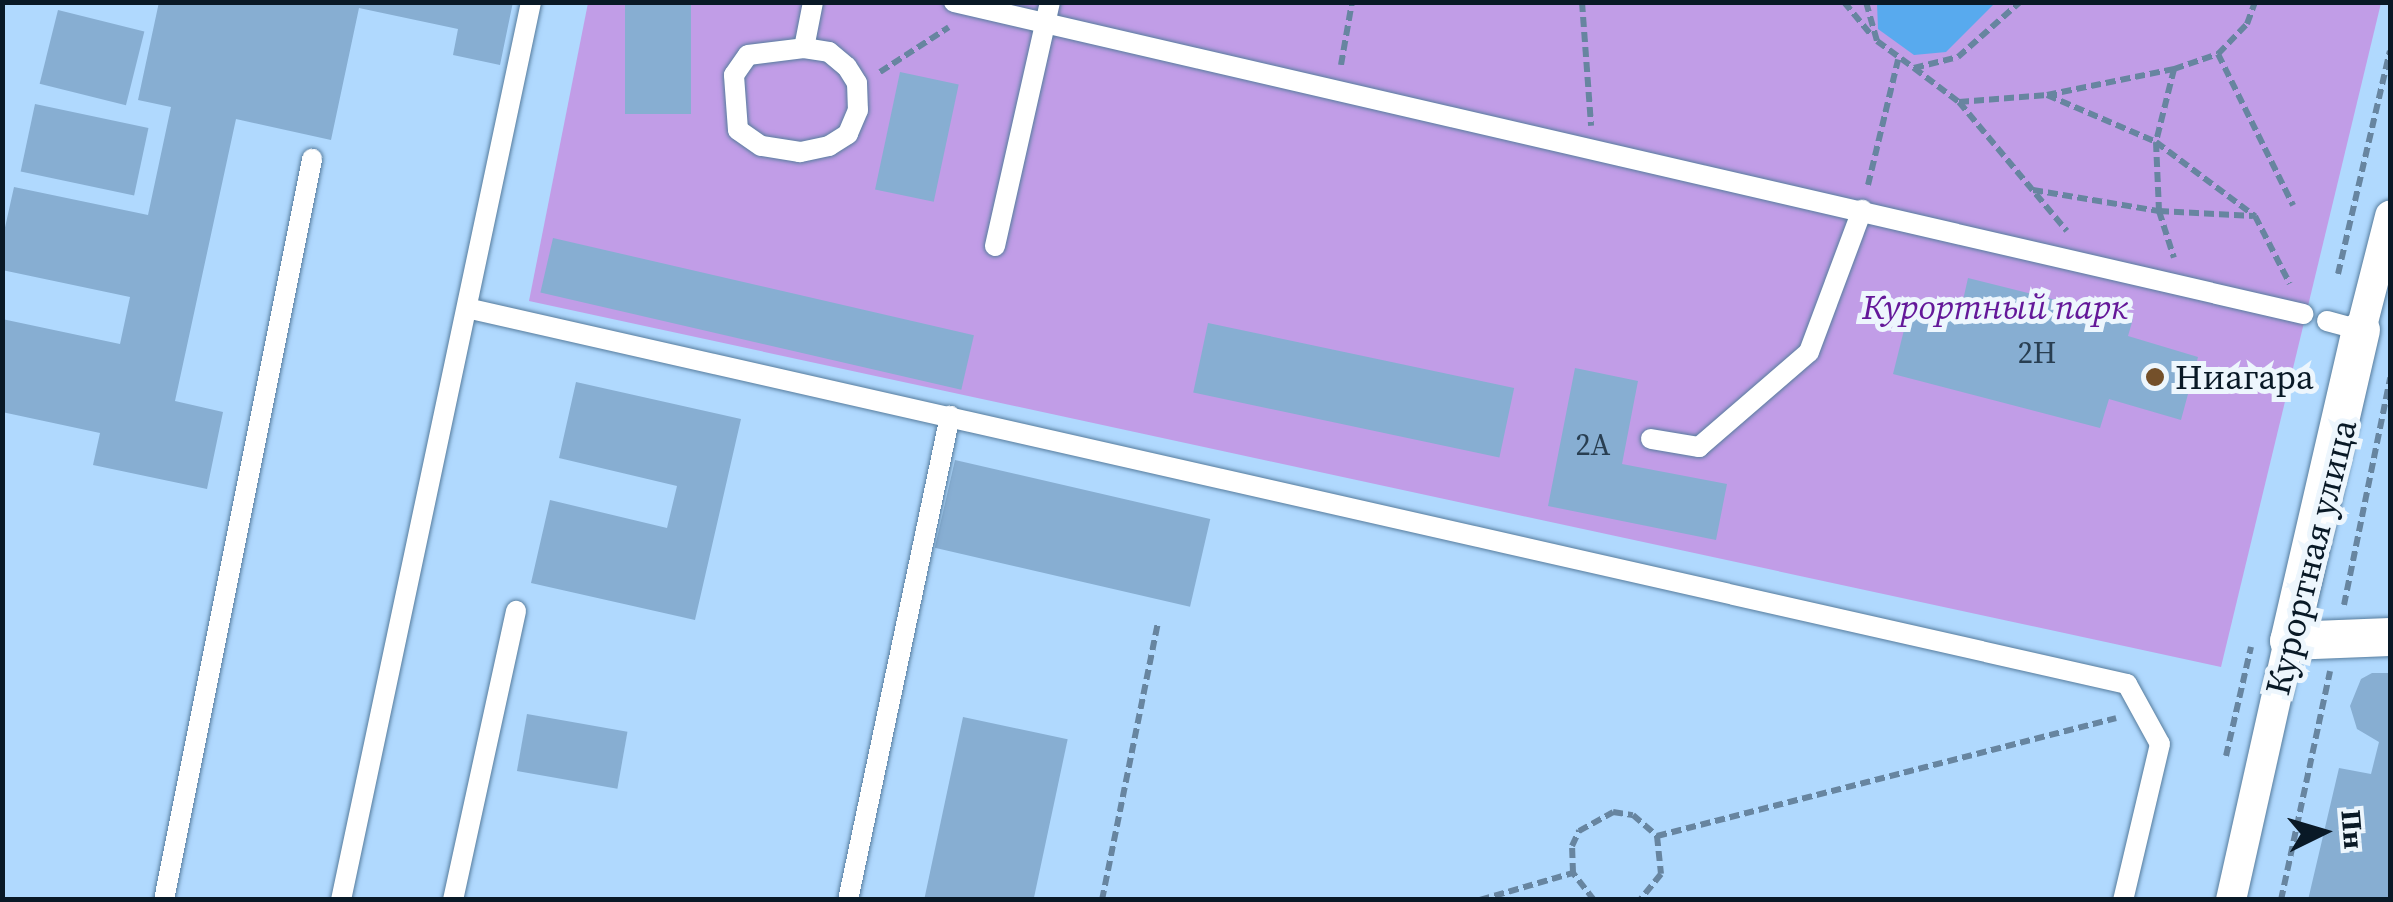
<!DOCTYPE html>
<meta charset="utf-8">
<style>
body{margin:0}
#map{position:relative;width:2393px;height:902px;overflow:hidden;background:#b0d9fe;font-family:"Source Serif 4",serif}
div>[style]{position:absolute}
.green>*{inset:0;background:#c19de7}
.water>*{inset:0;background:#58aaee}
.building>*{inset:0;background:#87aed2;transform-origin:0 0}
.path>*{height:6px;margin-top:-3px;transform-origin:0;background:repeating-linear-gradient(90deg,#6785a0 0 10px,transparent 0 15px)}
.roads{filter:drop-shadow(0 0 2px #567c9d) drop-shadow(0 0 2px #567c9d)}
.service>*{height:20px;margin:-10px;padding:0 10px;transform-origin:10px;border-radius:10px;background:#fff}
.pedestrian>*{height:30px;margin:-15px;padding:0 15px;transform-origin:15px;border-radius:15px;background:#fff}
.minor>*{height:38px;margin:-19px;padding:0 19px;transform-origin:19px;border-radius:19px;background:#fff}
.dots>*{width:28px;height:28px;translate:-50% -50%;box-sizing:border-box;border:5px solid #edf6fd;border-radius:50%}
span{translate:-50% -50%;white-space:nowrap;text-align:center;line-height:1.15;-webkit-text-stroke:10px #edf6fd;paint-order:stroke}
.number-label{font-size:30px;color:#283e51}
.number-label span{-webkit-text-stroke-width:0}
.park-label{font-size:35px;color:#641899;font-style:italic}
.poi-label{font-size:35px;color:#091926}
.left{translate:0 -50%;text-align:left}
.street-label{font-size:35px;color:#091926}
.frame{position:absolute;inset:0;border:5px solid #091926;pointer-events:none}
.north{position:absolute;left:2273px;top:782px;width:100px;height:100px;-webkit-text-stroke:8px #edf6fd;paint-order:stroke;rotate:85deg;font-size:28px;font-weight:700;line-height:40px;text-align:center;color:#091926}
.north::after{content:'';display:block;margin:auto;width:35px;height:45px;background:#091926;clip-path:polygon(50% 0,100% 100%,50% 72%,0 100%)}
</style>
<div id="map">
<div class="green">
<div style="clip-path:polygon(588px 3px,2381px 3px,2221px 667px,529px 301px)"></div>
</div>
<div class="water">
<div style="clip-path:polygon(1877px 3px,1877px 2px,1995px 3px,1946px 52px,1914px 55px,1878px 29px)"></div>
</div>
<div class="building">
<div style="clip-path:polygon(159px 2px,513px 2px,500px 65px,453px 55px,458px 29px,359px 8px,331px 140px,236px 119px,175px 401px,223px 412px,207px 489px,93px 465px,100px 433px,2px 412px,2px 319px,120px 344px,130px 297px,2px 270px,2px 241px,14px 187px,148px 215px,171px 107px,138px 100px)"></div>
<div style="left:625px;top:2px;width:66px;height:112px"></div>
<div style="left:58px;top:10px;width:89px;height:76px;rotate:14deg"></div>
<div style="left:900px;top:72px;width:60px;height:120px;rotate:12deg"></div>
<div style="left:35px;top:104px;width:116px;height:69px;rotate:12deg"></div>
<div style="left:553px;top:238px;width:432px;height:56px;rotate:13deg"></div>
<div style="clip-path:polygon(1968px 278px,2133px 319px,2128px 336px,2198px 357px,2181px 420px,2109px 399px,2100px 428px,1893px 374px,1910px 306px,1959px 318px)"></div>
<div style="left:1208px;top:323px;width:313px;height:71px;rotate:12deg"></div>
<div style="clip-path:polygon(1575px 368px,1638px 381px,1622px 464px,1727px 484px,1716px 540px,1548px 506px)"></div>
<div style="clip-path:polygon(576px 382px,741px 419px,695px 620px,531px 583px,550px 500px,667px 528px,677px 486px,559px 458px)"></div>
<div style="left:955px;top:460px;width:262px;height:90px;rotate:13deg"></div>
<div style="clip-path:polygon(2372px 673px,2390px 673px,2390px 900px,2308px 900px,2339px 768px,2371px 774px,2379px 742px,2357px 729px,2350px 706px,2361px 679px)"></div>
<div style="left:527px;top:714px;width:102px;height:58px;rotate:10deg"></div>
<div style="left:963px;top:717px;width:107px;height:187px;rotate:12deg"></div>
</div>
<div class="path">
<div style="left:1582px;top:2px;width:124px;rotate:85.8deg"></div>
<div style="left:1844px;top:2px;width:44px;rotate:50.5deg"></div>
<div style="left:1866px;top:2px;width:41px;rotate:74.2deg"></div>
<div style="left:1877px;top:41px;width:46px;rotate:36.1deg"></div>
<div style="left:1914px;top:68px;width:45px;rotate:-14deg"></div>
<div style="left:1958px;top:57px;width:83px;rotate:-41.6deg"></div>
<div style="left:2218px;top:54px;width:169px;rotate:63.6deg"></div>
<div style="left:1341px;top:65px;width:64px;rotate:-80.1deg"></div>
<div style="left:1914px;top:68px;width:56px;rotate:37.1deg"></div>
<div style="left:1959px;top:102px;width:168px;rotate:50.1deg"></div>
<div style="left:2174px;top:69px;width:75px;rotate:103.9deg"></div>
<div style="left:2156px;top:142px;width:69px;rotate:87.5deg"></div>
<div style="left:2159px;top:211px;width:49px;rotate:72.3deg"></div>
<div style="left:880px;top:72px;width:82px;rotate:-33.1deg"></div>
<div style="left:2047px;top:95px;width:119px;rotate:23.3deg"></div>
<div style="left:2156px;top:142px;width:124px;rotate:36.8deg"></div>
<div style="left:2255px;top:216px;width:76px;rotate:62.8deg"></div>
<div style="left:1959px;top:102px;width:88px;rotate:-4.5deg"></div>
<div style="left:2047px;top:95px;width:130px;rotate:-11.6deg"></div>
<div style="left:2174px;top:69px;width:46px;rotate:-18.8deg"></div>
<div style="left:2218px;top:54px;width:42px;rotate:-46deg"></div>
<div style="left:2247px;top:24px;width:23px;rotate:-70deg"></div>
<div style="left:1868px;top:185px;width:129px;rotate:-76.5deg"></div>
<div style="left:2033px;top:190px;width:128px;rotate:9.5deg"></div>
<div style="left:2159px;top:211px;width:94px;rotate:3deg"></div>
<div style="left:2338px;top:274px;width:229px;rotate:-76.9deg"></div>
<div style="left:2344px;top:605px;width:232px;rotate:-78.5deg"></div>
<div style="left:2226px;top:756px;width:112px;rotate:-77.1deg"></div>
<div style="left:1657px;top:836px;width:474px;rotate:-14.4deg"></div>
<div style="left:1102px;top:900px;width:283px;rotate:-78.6deg"></div>
<div style="left:1480px;top:900px;width:97px;rotate:-16.2deg"></div>
<div style="left:1594px;top:900px;width:34px;rotate:-128deg"></div>
<div style="left:1573px;top:873px;width:27px;rotate:-92deg"></div>
<div style="left:1572px;top:846px;width:17px;rotate:-65deg"></div>
<div style="left:1579px;top:831px;width:39px;rotate:-29deg"></div>
<div style="left:1613px;top:812px;width:20px;rotate:9deg"></div>
<div style="left:1633px;top:815px;width:32px;rotate:41deg"></div>
<div style="left:1657px;top:836px;width:38px;rotate:84deg"></div>
<div style="left:1661px;top:874px;width:33px;rotate:129deg"></div>
<div style="left:2281px;top:900px;width:234px;rotate:-77.9deg"></div>
</div>
<div class="roads">
<div class="service">
<div style="left:954px;top:2px;width:1385px;rotate:13.02deg"></div>
<div style="left:804px;top:48px;width:25px;rotate:9deg"></div>
<div style="left:829px;top:52px;width:23px;rotate:40deg"></div>
<div style="left:847px;top:67px;width:19px;rotate:58deg"></div>
<div style="left:857px;top:83px;width:27px;rotate:88deg"></div>
<div style="left:858px;top:110px;width:26px;rotate:113deg"></div>
<div style="left:848px;top:134px;width:22px;rotate:148deg"></div>
<div style="left:829px;top:146px;width:30px;rotate:168deg"></div>
<div style="left:800px;top:152px;width:39px;rotate:-171deg"></div>
<div style="left:761px;top:146px;width:28px;rotate:-145deg"></div>
<div style="left:738px;top:130px;width:55px;rotate:-94.2deg"></div>
<div style="left:734px;top:75px;width:24px;rotate:-55deg"></div>
<div style="left:748px;top:55px;width:56px;rotate:-7.1deg"></div>
<div style="left:804px;top:48px;width:47px;rotate:-78.9deg"></div>
<div style="left:995px;top:246px;width:250px;rotate:-77.3deg"></div>
<div style="left:471px;top:309px;width:1698px;rotate:12.76deg"></div>
<div style="left:2127px;top:684px;width:68px;rotate:61.2deg"></div>
<div style="left:2160px;top:744px;width:160px;rotate:103.3deg"></div>
<div style="left:2327px;top:321px;width:35px;rotate:15deg"></div>
<div style="left:1651px;top:439px;width:49px;rotate:9.5deg"></div>
<div style="left:1699px;top:447px;width:145px;rotate:-40.8deg"></div>
<div style="left:1809px;top:352px;width:152px;rotate:-69.5deg"></div>
<div style="left:164px;top:900px;width:756px;rotate:-78.7deg"></div>
<div style="left:341px;top:900px;width:918px;rotate:-78.05deg"></div>
<div style="left:453px;top:900px;width:296px;rotate:-77.7deg"></div>
<div style="left:848px;top:900px;width:495px;rotate:-78.1deg"></div>
</div>
<div class="pedestrian">
<div style="left:2361px;top:330px;width:118px;rotate:-75.7deg"></div>
<div style="left:2231px;top:900px;width:265px;rotate:-77.4deg"></div>
</div>
<div class="minor">
<div style="left:2361px;top:330px;width:319px;rotate:103deg"></div>
<div style="left:2289px;top:641px;width:101px;rotate:-2.3deg"></div>
</div>
</div>
<div class="dots">
<div style="left:2155px;top:377px;background:#74502a"></div>
</div>
<div class="number-label">
<span style="left:2037px;top:353px">2Н</span>
<span style="left:1593px;top:445px">2А</span>
</div>
<div class="park-label">
<span style="left:1995px;top:307px">Курортный парк</span>
</div>
<div class="poi-label">
<span class="left" style="left:2175px;top:377px">Ниагара</span>
</div>
<div class="street-label">
<span style="left:2311px;top:557px;rotate:-76deg">Курортная улица</span>
</div>
<div class="frame"></div>
<div class="north">Пн</div>
</div>
